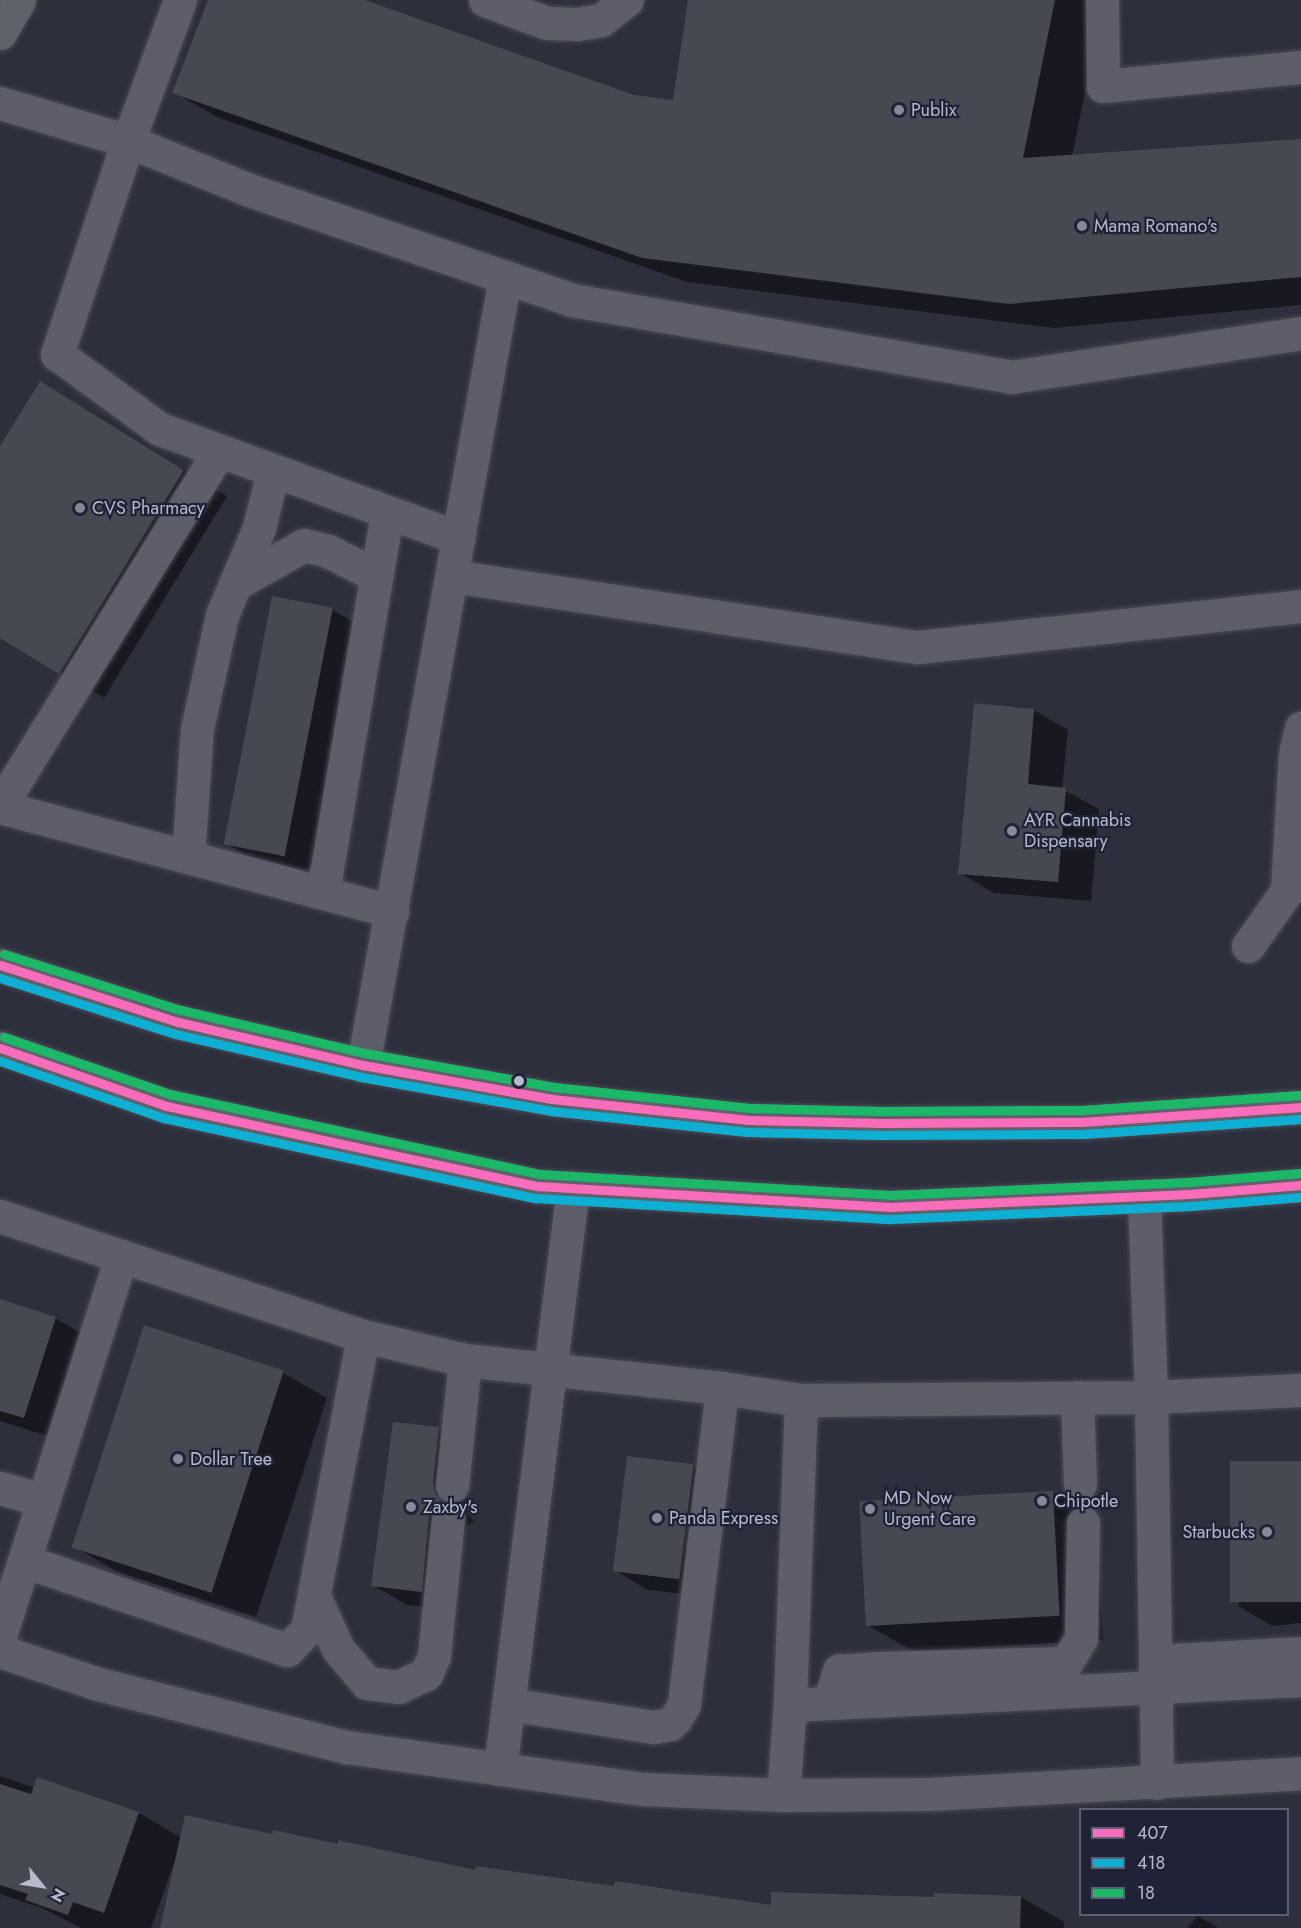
<!DOCTYPE html>
<style>
body{margin:0}
#map{position:relative;width:1301px;height:1928px;overflow:hidden;background:#2d2f3c;font-family:Jost,sans-serif}
div>[style]{position:absolute}
.shadow>*{inset:0;background:#0007}
.building>*{inset:0;background:#464852;transform-origin:0 0}
.roads{filter:drop-shadow(0 0 2px #494b55) drop-shadow(0 0 2px #494b55)}
.minor>*{height:33px;margin:-16.5px;padding:0 16.5px;transform-origin:16.5px;border-radius:16.5px;background:#5d5e69}
.major>*{height:33px;margin:-16.5px;padding:0 16.5px;transform-origin:16.5px;border-radius:16.5px;background:#5f616b}
.bus-1>*{height:9px;margin:-4.5px;padding:0 4.5px;transform-origin:4.5px;border-radius:4.5px;background:#fb6dba}
.bus-2>*{height:9px;margin:-4.5px;padding:0 4.5px;transform-origin:4.5px;border-radius:4.5px;background:#0dafd3}
.bus-3>*{height:9px;margin:-4.5px;padding:0 4.5px;transform-origin:4.5px;border-radius:4.5px;background:#1ab867}
.dots>*{width:16px;height:16px;translate:-50% -50%;box-sizing:border-box;border:3px solid #202337;border-radius:50%}
span{translate:-50% -50%;white-space:nowrap;text-align:center;line-height:1.15;-webkit-text-stroke:4.5px #202337;paint-order:stroke}
.poi-label{font-size:18px;color:#b8bacb}
.left{translate:0 -50%;text-align:left}
.right{translate:-100% -50%;text-align:right}
.legend{position:absolute;left:1079px;top:1808px;width:210px;height:108px;box-sizing:border-box;background:#202337;border:2px solid #5d5f72;margin:0;padding:8px 10px;list-style:none;font-size:18px;color:#b8bacb}
.legend li{display:flex;align-items:center;gap:12px;height:30px}
.legend b{width:30px;border:2px solid #5d5f72}
.north{position:absolute;left:12px;top:1856px;width:60px;height:60px;-webkit-text-stroke:4px #202337;paint-order:stroke;rotate:120deg;font-size:16px;font-weight:700;line-height:24px;text-align:center;color:#b8bacb}
.north::after{content:'';display:block;margin:auto;width:21px;height:27px;background:#b8bacb;clip-path:polygon(50% 0,100% 100%,50% 72%,0 100%)}
</style>
<div id="map">
<div class="shadow">
<div style="clip-path:polygon(209px 0,361px 0,634px 97px,674px 102px,690px 0,1104px 0,1072px 156px,1301px 141px,1301px 305px,1054px 328px,687px 282px,217px 117px,174px 92px)"></div>
<div style="clip-path:polygon(84px 408px,227px 496px,104px 698px,0 636px,0 449px)"></div>
<div style="clip-path:polygon(332px 610px,366px 629px,318px 876px,261px 864px,227px 844px)"></div>
<div style="clip-path:polygon(1034px 710px,1068px 730px,1062px 789px,1099px 809px,1091px 901px,994px 893px,960px 873px)"></div>
<div style="clip-path:polygon(0 1301px,55px 1318px,99px 1343px,67px 1442px,0 1421px)"></div>
<div style="clip-path:polygon(283px 1373px,327px 1398px,256px 1617px,118px 1572px,75px 1547px)"></div>
<div style="clip-path:polygon(439px 1429px,473px 1448px,467px 1504px,468px 1514px,474px 1521px,467px 1526px,463px 1536px,455px 1610px,407px 1605px,373px 1585px)"></div>
<div style="clip-path:polygon(1301px 1463px,1301px 1623px,1272px 1626px,1238px 1606px)"></div>
<div style="clip-path:polygon(694px 1465px,727px 1485px,714px 1597px,648px 1590px,614px 1570px)"></div>
<div style="clip-path:polygon(1052px 1492px,1096px 1518px,1103px 1640px,913px 1651px,869px 1626px)"></div>
<div style="clip-path:polygon(0 1776px,35px 1788px,38px 1778px,139px 1813px,182px 1838px,274px 1836px,476px 1872px,768px 1928px,162px 1928px,176px 1863px,174px 1863px,151px 1928px,81px 1928px,42px 1908px,0 1894px)"></div>
<div style="clip-path:polygon(1021px 1897px,1064px 1922px,1064px 1928px,771px 1928px,935px 1898px)"></div>
<div style="clip-path:polygon(1198px 1916px,1218px 1928px,1187px 1928px)"></div>
</div>
<div class="building">
<div style="clip-path:polygon(208px 0,365px 0,634px 95px,673px 100px,688px 0,1055px 0,1023px 158px,1301px 139px,1301px 277px,1009px 304px,642px 258px,172px 93px)"></div>
<div style="clip-path:polygon(40px 381px,184px 470px,59px 674px,0 638px,0 446px)"></div>
<div style="left:272px;top:596px;width:62px;height:253px;rotate:11deg"></div>
<div style="clip-path:polygon(974px 703px,1034px 709px,1028px 784px,1066px 788px,1058px 882px,958px 874px)"></div>
<div style="clip-path:polygon(0 1299px,56px 1317px,24px 1418px,0 1411px)"></div>
<div style="left:144px;top:1325px;width:147px;height:234px;rotate:18deg"></div>
<div style="clip-path:polygon(393px 1422px,439px 1427px,433px 1484px,435px 1493px,441px 1501px,433px 1507px,429px 1516px,422px 1592px,371px 1586px)"></div>
<div style="left:627px;top:1456px;width:67px;height:116px;rotate:7deg"></div>
<div style="left:1301px;top:1461px;width:141px;height:71px;rotate:90deg"></div>
<div style="left:1053px;top:1491px;width:125px;height:194px;rotate:87deg"></div>
<div style="clip-path:polygon(37px 1777px,139px 1812px,104px 1913px,73px 1902px,68px 1915px,25px 1900px,28px 1894px,0 1885px,0 1784px,31px 1794px)"></div>
<div style="clip-path:polygon(185px 1815px,272px 1834px,273px 1830px,338px 1844px,338px 1840px,475px 1870px,476px 1866px,614px 1886px,615px 1881px,771px 1905px,771px 1892px,934px 1897px,934px 1893px,1021px 1896px,1020px 1928px,160px 1928px)"></div>
</div>
<div class="roads">
<div class="minor">
<div style="left:180px;top:0;width:150px;rotate:110.2deg"></div>
<div style="left:128px;top:141px;width:225px;rotate:108.4deg"></div>
<div style="left:57px;top:354px;width:127px;rotate:36.1deg"></div>
<div style="left:160px;top:429px;width:318px;rotate:20deg"></div>
<div style="left:485px;top:0;width:66px;rotate:20.4deg"></div>
<div style="left:547px;top:23px;width:30px;rotate:2deg"></div>
<div style="left:577px;top:24px;width:24px;rotate:-9deg"></div>
<div style="left:601px;top:20px;width:33px;rotate:-38deg"></div>
<div style="left:1102px;top:0;width:86px;rotate:89.3deg"></div>
<div style="left:1103px;top:86px;width:199px;rotate:-5.5deg"></div>
<div style="left:0;top:103px;width:134px;rotate:16.5deg"></div>
<div style="left:128px;top:141px;width:131px;rotate:22deg"></div>
<div style="left:249px;top:190px;width:341px;rotate:18.8deg"></div>
<div style="left:572px;top:300px;width:446px;rotate:9.9deg"></div>
<div style="left:1011px;top:377px;width:293px;rotate:-8.6deg"></div>
<div style="left:452px;top:576px;width:471px;rotate:8.7deg"></div>
<div style="left:918px;top:647px;width:385px;rotate:-6.1deg"></div>
<div style="left:235px;top:584px;width:79px;rotate:-29.5deg"></div>
<div style="left:304px;top:545px;width:25px;rotate:14deg"></div>
<div style="left:328px;top:551px;width:53px;rotate:27.1deg"></div>
<div style="left:0;top:806px;width:417px;rotate:-58.3deg"></div>
<div style="left:0;top:807px;width:406px;rotate:14.9deg"></div>
<div style="left:188px;top:857px;width:128px;rotate:-86deg"></div>
<div style="left:197px;top:729px;width:117px;rotate:-77.6deg"></div>
<div style="left:222px;top:615px;width:95px;rotate:-67deg"></div>
<div style="left:259px;top:528px;width:59px;rotate:-76.2deg"></div>
<div style="left:323px;top:892px;width:385px;rotate:-80.4deg"></div>
<div style="left:1248px;top:946px;width:67px;rotate:-54.7deg"></div>
<div style="left:1287px;top:891px;width:137px;rotate:-86.7deg"></div>
<div style="left:1295px;top:754px;width:27px;rotate:-77deg"></div>
<div style="left:363px;top:1065px;width:801px;rotate:-79.78deg"></div>
<div style="left:1144px;top:1196px;width:201px;rotate:88deg"></div>
<div style="left:1151px;top:1397px;width:386px;rotate:89.1deg"></div>
<div style="left:0;top:1216px;width:382px;rotate:18.3deg"></div>
<div style="left:363px;top:1336px;width:105px;rotate:13.2deg"></div>
<div style="left:465px;top:1360px;width:259px;rotate:6.2deg"></div>
<div style="left:722px;top:1388px;width:80px;rotate:8.6deg"></div>
<div style="left:1301px;top:1390px;width:150px;rotate:177.3deg"></div>
<div style="left:1151px;top:1397px;width:350px;rotate:179.5deg"></div>
<div style="left:801px;top:1400px;width:305px;rotate:92.1deg"></div>
<div style="left:790px;top:1705px;width:512px;rotate:-2.8deg"></div>
<div style="left:1077px;top:1397px;width:87px;rotate:88deg"></div>
<div style="left:452px;top:1486px;width:127px;rotate:-84.1deg"></div>
<div style="left:0;top:1488px;width:45px;rotate:15.6deg"></div>
<div style="left:24px;top:1561px;width:278px;rotate:18.7deg"></div>
<div style="left:287px;top:1650px;width:28px;rotate:-45deg"></div>
<div style="left:307px;top:1630px;width:299px;rotate:-79.2deg"></div>
<div style="left:314px;top:1596px;width:58px;rotate:65.6deg"></div>
<div style="left:338px;top:1649px;width:45px;rotate:49.5deg"></div>
<div style="left:367px;top:1683px;width:31px;rotate:7deg"></div>
<div style="left:398px;top:1687px;width:31px;rotate:-25deg"></div>
<div style="left:426px;top:1674px;width:20px;rotate:-66deg"></div>
<div style="left:434px;top:1656px;width:139px;rotate:-84.2deg"></div>
<div style="left:0;top:1636px;width:399px;rotate:-72.3deg"></div>
<div style="left:0;top:1651px;width:100px;rotate:18.6deg"></div>
<div style="left:95px;top:1683px;width:260px;rotate:14.3deg"></div>
<div style="left:347px;top:1747px;width:299px;rotate:8.1deg"></div>
<div style="left:643px;top:1789px;width:140px;rotate:2.5deg"></div>
<div style="left:783px;top:1795px;width:146px;rotate:-0.4deg"></div>
<div style="left:929px;top:1794px;width:373px;rotate:-3.2deg"></div>
<div style="left:1155px;top:1661px;width:146px;rotate:-3.1deg"></div>
<div style="left:829px;top:1703px;width:34px;rotate:-73deg"></div>
<div style="left:839px;top:1671px;width:39px;rotate:-4deg"></div>
<div style="left:878px;top:1668px;width:188px;rotate:-1.5deg"></div>
<div style="left:1066px;top:1663px;width:29px;rotate:-59deg"></div>
<div style="left:1081px;top:1638px;width:115px;rotate:-89deg"></div>
<div style="left:508px;top:1704px;width:148px;rotate:9deg"></div>
<div style="left:654px;top:1727px;width:16px;rotate:-11deg"></div>
<div style="left:670px;top:1724px;width:8px;rotate:-45deg"></div>
<div style="left:676px;top:1718px;width:16px;rotate:-60deg"></div>
<div style="left:684px;top:1704px;width:318px;rotate:-83.1deg"></div>
<div style="left:500px;top:1769px;width:586px;rotate:-82.84deg"></div>
<div style="left:783px;top:1795px;width:90px;rotate:-85.6deg"></div>
</div>
<div class="major">
<div style="left:0;top:33px;width:38px;rotate:-60deg"></div>
<div style="left:0;top:965px;width:187px;rotate:17.8deg"></div>
<div style="left:178px;top:1022px;width:190px;rotate:13.1deg"></div>
<div style="left:363px;top:1065px;width:192px;rotate:10.2deg"></div>
<div style="left:552px;top:1099px;width:198px;rotate:6.1deg"></div>
<div style="left:749px;top:1120px;width:132px;rotate:1.3deg"></div>
<div style="left:881px;top:1123px;width:201px;rotate:-0.3deg"></div>
<div style="left:1082px;top:1122px;width:220px;rotate:-3.9deg"></div>
<div style="left:0;top:1048px;width:177px;rotate:19.2deg"></div>
<div style="left:167px;top:1106px;width:379px;rotate:12.2deg"></div>
<div style="left:537px;top:1186px;width:354px;rotate:3.4deg"></div>
<div style="left:890px;top:1207px;width:300px;rotate:-2.5deg"></div>
<div style="left:1190px;top:1194px;width:111px;rotate:-4.6deg"></div>
</div>
</div>
<div class="bus-1">
<div style="left:0;top:965px;width:187px;rotate:17.8deg"></div>
<div style="left:178px;top:1022px;width:190px;rotate:13.1deg"></div>
<div style="left:363px;top:1065px;width:192px;rotate:10.2deg"></div>
<div style="left:552px;top:1099px;width:198px;rotate:6.1deg"></div>
<div style="left:749px;top:1120px;width:132px;rotate:1.3deg"></div>
<div style="left:881px;top:1123px;width:201px;rotate:-0.3deg"></div>
<div style="left:1082px;top:1122px;width:220px;rotate:-3.9deg"></div>
<div style="left:0;top:1048px;width:177px;rotate:19.2deg"></div>
<div style="left:167px;top:1106px;width:379px;rotate:12.2deg"></div>
<div style="left:537px;top:1186px;width:354px;rotate:3.4deg"></div>
<div style="left:890px;top:1207px;width:300px;rotate:-2.5deg"></div>
<div style="left:1190px;top:1194px;width:111px;rotate:-4.6deg"></div>
</div>
<div class="bus-2">
<div style="left:0;top:978px;width:184px;rotate:17.7deg"></div>
<div style="left:175px;top:1034px;width:191px;rotate:13deg"></div>
<div style="left:361px;top:1077px;width:193px;rotate:10.1deg"></div>
<div style="left:551px;top:1111px;width:198px;rotate:6.1deg"></div>
<div style="left:748px;top:1132px;width:133px;rotate:1.3deg"></div>
<div style="left:881px;top:1135px;width:202px;rotate:-0.3deg"></div>
<div style="left:1083px;top:1134px;width:219px;rotate:-3.9deg"></div>
<div style="left:0;top:1061px;width:174px;rotate:19.2deg"></div>
<div style="left:164px;top:1118px;width:380px;rotate:12.2deg"></div>
<div style="left:535px;top:1198px;width:357px;rotate:3.4deg"></div>
<div style="left:891px;top:1219px;width:300px;rotate:-2.5deg"></div>
<div style="left:1191px;top:1206px;width:110px;rotate:-4.7deg"></div>
</div>
<div class="bus-3">
<div style="left:4px;top:954px;width:186px;rotate:17.6deg"></div>
<div style="left:181px;top:1010px;width:189px;rotate:13.2deg"></div>
<div style="left:365px;top:1053px;width:192px;rotate:10.2deg"></div>
<div style="left:554px;top:1087px;width:197px;rotate:6.1deg"></div>
<div style="left:750px;top:1108px;width:131px;rotate:1.3deg"></div>
<div style="left:881px;top:1111px;width:201px;rotate:-0.3deg"></div>
<div style="left:1082px;top:1110px;width:219px;rotate:-3.9deg"></div>
<div style="left:4px;top:1037px;width:176px;rotate:19deg"></div>
<div style="left:170px;top:1094px;width:378px;rotate:12.2deg"></div>
<div style="left:539px;top:1174px;width:352px;rotate:3.4deg"></div>
<div style="left:890px;top:1195px;width:299px;rotate:-2.5deg"></div>
<div style="left:1189px;top:1182px;width:111px;rotate:-4.6deg"></div>
</div>
<div class="dots">
<div style="left:899px;top:110px;background:#878999"></div>
<div style="left:1082px;top:226px;background:#878999"></div>
<div style="left:80px;top:508px;background:#878999"></div>
<div style="left:1012px;top:831px;background:#878999"></div>
<div style="left:519px;top:1081px;background:#b8bacb"></div>
<div style="left:178px;top:1459px;background:#878999"></div>
<div style="left:1042px;top:1501px;background:#878999"></div>
<div style="left:411px;top:1507px;background:#878999"></div>
<div style="left:870px;top:1509px;background:#878999"></div>
<div style="left:657px;top:1518px;background:#878999"></div>
<div style="left:1267px;top:1532px;background:#878999"></div>
</div>
<div class="poi-label">
<span class="left" style="left:911px;top:110px">Publix</span>
<span class="left" style="left:1094px;top:226px">Mama Romano's</span>
<span class="left" style="left:92px;top:508px">CVS Pharmacy</span>
<span class="left" style="left:1024px;top:831px">AYR Cannabis<br>Dispensary</span>
<span class="left" style="left:190px;top:1459px">Dollar Tree</span>
<span class="left" style="left:884px;top:1509px">MD Now<br>Urgent Care</span>
<span class="left" style="left:1054px;top:1501px">Chipotle</span>
<span class="left" style="left:423px;top:1507px">Zaxby's</span>
<span class="left" style="left:669px;top:1518px">Panda Express</span>
<span class="right" style="left:1255px;top:1532px">Starbucks</span>
</div>
<ul class="legend">
<li><b style="height:8px;background:#fb6dba"></b>407</li>
<li><b style="height:8px;background:#0dafd3"></b>418</li>
<li><b style="height:8px;background:#1ab867"></b>18</li>
</ul>
<div class="north">N</div>
</div>
